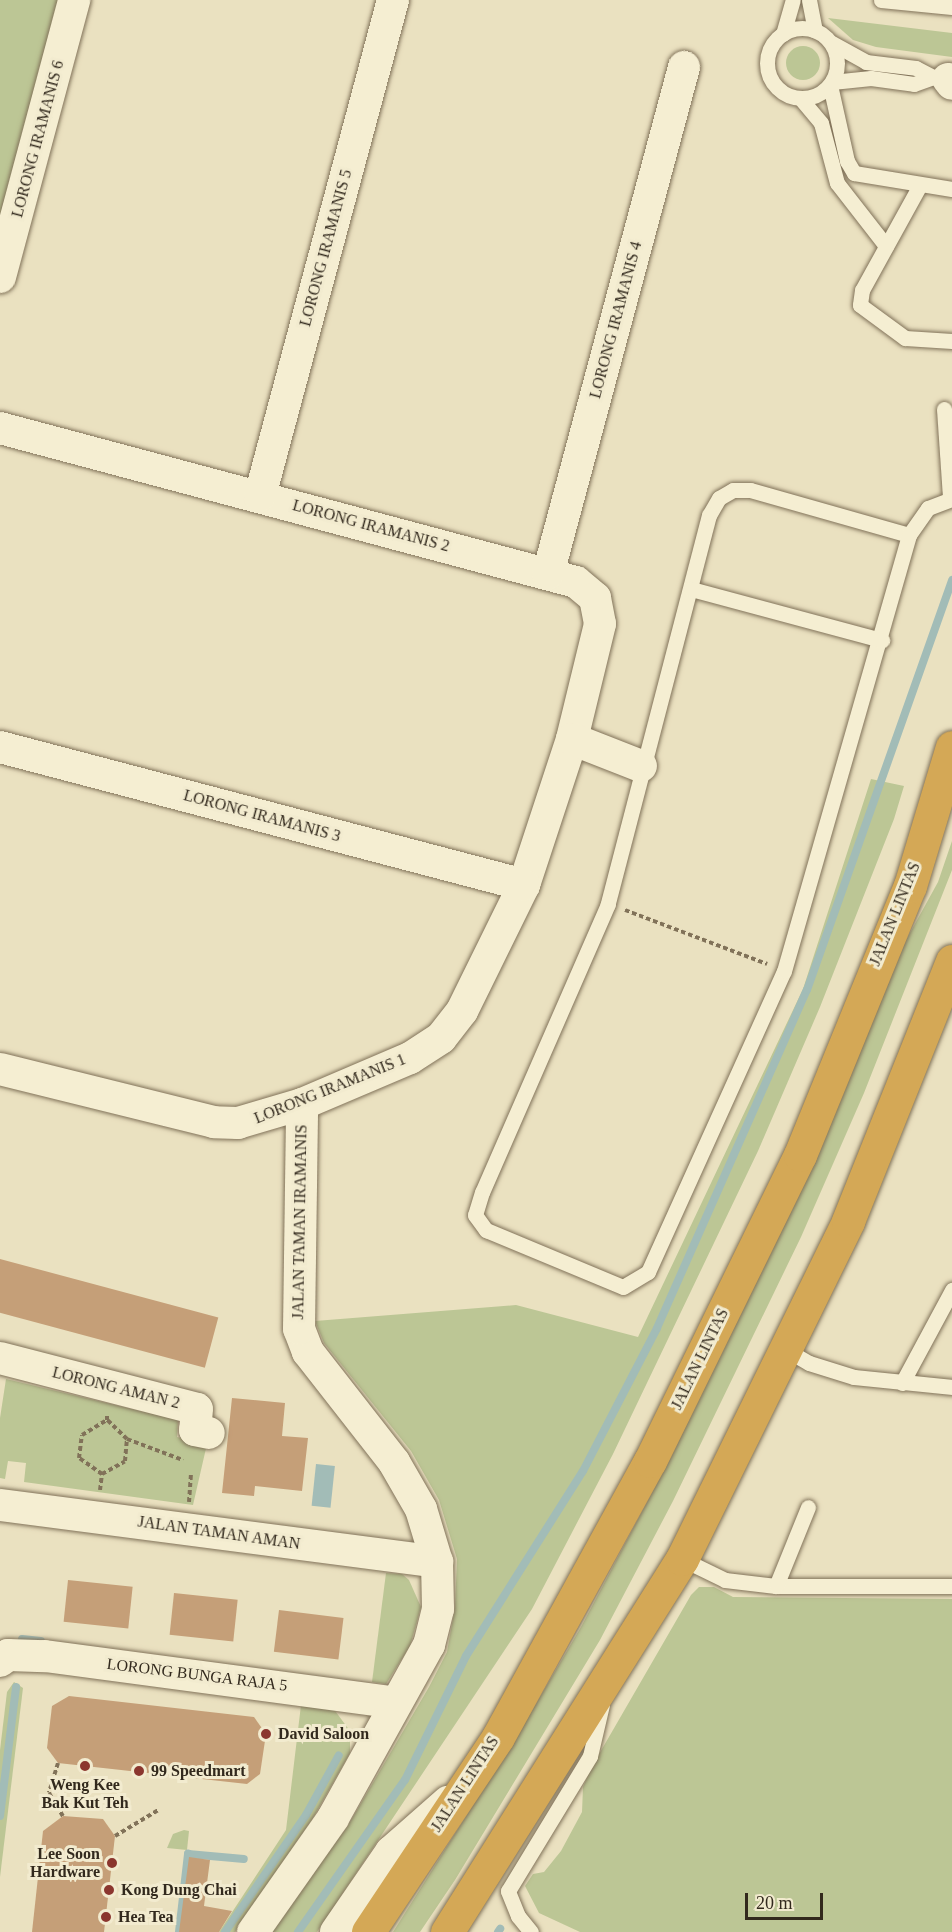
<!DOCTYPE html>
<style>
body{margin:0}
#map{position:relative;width:952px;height:1932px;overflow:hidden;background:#eae1c0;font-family:Georgia,serif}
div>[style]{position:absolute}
.green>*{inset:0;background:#bcc695}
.round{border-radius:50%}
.water>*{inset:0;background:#a2bcb7;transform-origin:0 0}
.stream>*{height:8px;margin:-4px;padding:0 4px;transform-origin:4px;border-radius:4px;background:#a2bcb7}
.building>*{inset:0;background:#c59f78;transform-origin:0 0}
.path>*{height:4px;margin-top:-2px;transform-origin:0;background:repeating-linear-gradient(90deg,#817259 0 4.5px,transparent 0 7.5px)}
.roads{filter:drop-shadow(0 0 2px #817259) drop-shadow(0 0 2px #817259)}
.lane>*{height:15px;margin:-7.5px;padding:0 7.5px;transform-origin:7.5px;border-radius:7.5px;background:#f5eed2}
.lane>.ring{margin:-7.5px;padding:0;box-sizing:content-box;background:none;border:15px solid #f5eed2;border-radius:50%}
.street>*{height:32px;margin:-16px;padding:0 16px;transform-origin:16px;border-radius:16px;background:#f5eed2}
.highway>*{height:33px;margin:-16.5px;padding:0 16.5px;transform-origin:16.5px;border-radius:16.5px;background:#d4a856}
.dots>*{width:16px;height:16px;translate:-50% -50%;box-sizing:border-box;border:3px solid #f2ebcf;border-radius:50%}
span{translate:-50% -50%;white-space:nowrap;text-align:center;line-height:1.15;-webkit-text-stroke:6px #f2ebcf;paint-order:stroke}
.street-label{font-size:16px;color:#32291d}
.poi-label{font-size:16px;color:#32291d;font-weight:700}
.left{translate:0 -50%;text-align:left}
.right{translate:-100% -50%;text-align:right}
.scale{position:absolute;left:745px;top:1893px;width:78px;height:27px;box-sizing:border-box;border:3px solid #32291d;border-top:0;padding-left:8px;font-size:18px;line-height:21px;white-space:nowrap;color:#32291d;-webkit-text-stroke:4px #f2ebcf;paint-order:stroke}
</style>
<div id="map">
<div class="green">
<div style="clip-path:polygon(0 0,61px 0,0 227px)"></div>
<div style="clip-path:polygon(828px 18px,952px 33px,952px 57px,876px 47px,853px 40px)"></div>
<div class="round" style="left:786px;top:46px;width:34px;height:34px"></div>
<div style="clip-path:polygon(871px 779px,904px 786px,894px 819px,820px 1007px,758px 1151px,613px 1454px,532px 1609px,317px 1932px,270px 1932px,347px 1827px,429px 1687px,447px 1652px,455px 1607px,457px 1559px,439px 1500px,411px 1451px,324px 1343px,315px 1321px,516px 1305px,638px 1337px,803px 989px)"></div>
<div style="clip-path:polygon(952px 841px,952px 870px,864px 1093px,801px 1237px,673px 1501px,600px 1640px,455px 1880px,420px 1932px,393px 1932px,523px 1726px,581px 1627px,655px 1487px,894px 962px,938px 882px)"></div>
<div style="clip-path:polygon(6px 1379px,178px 1420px,177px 1437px,207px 1444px,193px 1505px,24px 1482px,26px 1463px,8px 1461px,5px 1479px,0 1478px,0 1418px)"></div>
<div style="clip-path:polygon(386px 1573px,402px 1574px,409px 1580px,421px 1607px,410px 1646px,386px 1684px,372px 1682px)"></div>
<div style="clip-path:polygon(699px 1587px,714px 1587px,733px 1597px,952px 1599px,952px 1932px,580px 1932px,539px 1913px,525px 1886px,533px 1874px,544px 1872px,561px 1851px,582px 1812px,583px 1787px,591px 1768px,691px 1595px)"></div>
<div style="clip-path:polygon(14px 1682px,23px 1688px,0 1877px,0 1750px,7px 1692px)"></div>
<div style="clip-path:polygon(301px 1705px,333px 1708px,350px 1731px,350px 1753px,313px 1818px,235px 1932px,219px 1932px,286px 1830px)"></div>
<div style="clip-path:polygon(184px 1830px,189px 1831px,187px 1850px,167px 1848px,173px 1834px)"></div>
</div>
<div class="water">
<div style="left:316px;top:1464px;width:19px;height:42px;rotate:6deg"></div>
</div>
<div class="stream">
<div style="left:22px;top:1639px;width:19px;rotate:6deg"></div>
<div style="left:0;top:1816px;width:130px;rotate:-82.9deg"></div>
<div style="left:179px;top:1932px;width:79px;rotate:-83.4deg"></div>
<div style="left:188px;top:1854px;width:56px;rotate:5.1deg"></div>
<div style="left:225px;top:1932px;width:142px;rotate:-55.3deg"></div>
<div style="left:306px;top:1815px;width:68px;rotate:-61.2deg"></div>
<div style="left:298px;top:1932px;width:186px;rotate:-54.9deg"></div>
<div style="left:405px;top:1780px;width:138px;rotate:-63.8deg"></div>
<div style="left:466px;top:1656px;width:219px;rotate:-57.7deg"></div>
<div style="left:583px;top:1471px;width:161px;rotate:-62.6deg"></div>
<div style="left:657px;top:1328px;width:370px;rotate:-66.1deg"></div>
<div style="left:807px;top:990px;width:435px;rotate:-70.5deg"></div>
<div style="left:498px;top:1932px;width:4px;rotate:-56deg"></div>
</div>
<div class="building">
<div style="left:0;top:1259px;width:226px;height:52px;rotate:15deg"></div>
<div style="clip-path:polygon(232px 1398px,285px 1403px,282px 1436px,308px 1438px,302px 1491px,255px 1486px,254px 1496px,222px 1493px)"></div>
<div style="left:68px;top:1580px;width:65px;height:42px;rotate:6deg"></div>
<div style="left:174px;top:1593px;width:64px;height:42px;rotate:6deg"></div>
<div style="left:279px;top:1610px;width:65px;height:42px;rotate:7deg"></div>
<div style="clip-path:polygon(69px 1696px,254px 1717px,266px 1734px,260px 1774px,247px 1784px,58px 1763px,47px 1748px,52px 1706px)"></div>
<div style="clip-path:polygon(63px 1816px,103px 1819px,115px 1836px,104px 1932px,32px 1932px,43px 1831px)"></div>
<div style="clip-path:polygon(189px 1857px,210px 1860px,204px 1906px,232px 1911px,219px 1932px,179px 1932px)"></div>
</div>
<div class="path">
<div style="left:625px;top:910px;width:152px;rotate:20.8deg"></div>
<div style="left:127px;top:1439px;width:60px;rotate:20.6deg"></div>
<div style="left:102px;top:1474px;width:28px;rotate:-145deg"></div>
<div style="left:79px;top:1458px;width:23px;rotate:-83deg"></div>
<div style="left:82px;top:1435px;width:29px;rotate:-31deg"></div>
<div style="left:100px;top:1490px;width:16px;rotate:-83deg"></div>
<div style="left:102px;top:1474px;width:26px;rotate:-29deg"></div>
<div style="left:125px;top:1461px;width:22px;rotate:-85deg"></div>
<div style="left:127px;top:1439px;width:28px;rotate:-136deg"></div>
<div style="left:107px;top:1420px;width:5px;rotate:-90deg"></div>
<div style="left:189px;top:1502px;width:30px;rotate:-86deg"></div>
<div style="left:58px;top:1763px;width:31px;rotate:107deg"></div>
<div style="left:49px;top:1793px;width:27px;rotate:59deg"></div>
<div style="left:115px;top:1836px;width:52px;rotate:-31deg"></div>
</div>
<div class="roads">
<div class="lane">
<div style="left:809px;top:0;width:31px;rotate:79deg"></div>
<div style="left:881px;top:0;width:71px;rotate:5.6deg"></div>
<div class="ring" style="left:767px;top:28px;width:55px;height:55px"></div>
<div style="left:783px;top:34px;width:35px;rotate:-74deg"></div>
<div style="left:832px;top:43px;width:39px;rotate:29deg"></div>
<div style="left:866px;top:62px;width:50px;rotate:6.8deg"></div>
<div style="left:916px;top:68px;width:19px;rotate:28deg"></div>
<div style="left:933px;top:77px;width:19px;rotate:9deg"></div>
<div style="left:832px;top:82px;width:39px;rotate:-6deg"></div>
<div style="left:871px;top:78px;width:43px;rotate:7.9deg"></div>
<div style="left:914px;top:84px;width:20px;rotate:-20deg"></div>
<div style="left:830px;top:85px;width:78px;rotate:77.4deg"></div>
<div style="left:847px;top:161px;width:14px;rotate:60deg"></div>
<div style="left:854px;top:173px;width:99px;rotate:9.3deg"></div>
<div style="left:801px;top:99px;width:31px;rotate:50deg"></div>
<div style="left:821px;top:123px;width:62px;rotate:75.1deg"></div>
<div style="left:837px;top:183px;width:80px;rotate:52.1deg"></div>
<div style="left:920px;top:185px;width:120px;rotate:118.9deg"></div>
<div style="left:862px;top:290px;width:15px;rotate:98deg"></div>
<div style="left:860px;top:305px;width:56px;rotate:36.3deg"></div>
<div style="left:905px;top:338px;width:47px;rotate:3.7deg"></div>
<div style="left:944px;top:409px;width:89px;rotate:86.1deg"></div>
<div style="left:909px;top:535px;width:165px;rotate:-164.2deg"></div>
<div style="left:750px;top:490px;width:17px;rotate:180deg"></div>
<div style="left:733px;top:490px;width:16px;rotate:150deg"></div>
<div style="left:719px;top:498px;width:20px;rotate:120deg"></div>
<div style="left:709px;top:515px;width:402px;rotate:104.6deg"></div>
<div style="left:608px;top:904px;width:314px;rotate:113.6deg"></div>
<div style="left:482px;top:1192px;width:24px;rotate:107deg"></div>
<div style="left:475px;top:1215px;width:19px;rotate:54deg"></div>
<div style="left:486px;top:1230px;width:148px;rotate:22.6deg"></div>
<div style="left:623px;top:1287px;width:29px;rotate:-31deg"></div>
<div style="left:648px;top:1272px;width:330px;rotate:-65.7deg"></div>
<div style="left:784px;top:971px;width:454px;rotate:-74deg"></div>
<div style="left:909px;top:535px;width:33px;rotate:-55deg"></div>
<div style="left:928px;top:508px;width:26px;rotate:-21deg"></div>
<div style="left:691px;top:589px;width:198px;rotate:15deg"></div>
<div style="left:783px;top:1348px;width:30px;rotate:30deg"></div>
<div style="left:809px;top:1363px;width:47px;rotate:17.3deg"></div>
<div style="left:854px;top:1377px;width:99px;rotate:5.8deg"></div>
<div style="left:902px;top:1383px;width:106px;rotate:-61.7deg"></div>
<div style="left:682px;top:1559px;width:48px;rotate:26deg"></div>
<div style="left:725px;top:1580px;width:51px;rotate:6.7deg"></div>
<div style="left:776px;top:1586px;width:176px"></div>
<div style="left:776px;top:1586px;width:85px;rotate:-67.9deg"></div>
<div style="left:531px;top:1932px;width:21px;rotate:-129deg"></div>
<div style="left:518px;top:1916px;width:27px;rotate:-112deg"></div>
<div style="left:508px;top:1891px;width:158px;rotate:-58.7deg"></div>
<div style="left:590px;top:1756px;width:52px;rotate:-76.8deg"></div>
</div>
<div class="street">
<div style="left:948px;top:79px;width:6px;rotate:51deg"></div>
<div style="left:0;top:277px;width:287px;rotate:-75deg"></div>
<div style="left:0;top:428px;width:596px;rotate:14.97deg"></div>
<div style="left:576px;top:582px;width:25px;rotate:40deg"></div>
<div style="left:595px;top:598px;width:26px;rotate:79deg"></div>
<div style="left:600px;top:624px;width:118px;rotate:103.7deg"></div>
<div style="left:572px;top:739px;width:154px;rotate:108.2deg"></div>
<div style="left:524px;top:885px;width:140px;rotate:116.2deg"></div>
<div style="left:462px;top:1011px;width:34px;rotate:128deg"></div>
<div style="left:441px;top:1038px;width:37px;rotate:147deg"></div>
<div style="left:410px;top:1058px;width:117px;rotate:156.9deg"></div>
<div style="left:302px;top:1104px;width:67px;rotate:163.5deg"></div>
<div style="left:238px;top:1123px;width:24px;rotate:-178deg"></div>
<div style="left:214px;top:1122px;width:220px;rotate:-166.1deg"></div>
<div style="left:260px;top:496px;width:514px;rotate:-74.99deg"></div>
<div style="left:548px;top:574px;width:525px;rotate:-74.98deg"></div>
<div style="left:572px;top:739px;width:74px;rotate:21.4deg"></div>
<div style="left:0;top:747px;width:542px;rotate:14.75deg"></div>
<div style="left:0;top:1358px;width:203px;rotate:14.5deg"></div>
<div style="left:197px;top:1409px;width:21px;rotate:95deg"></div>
<div style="left:195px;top:1430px;width:14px;rotate:12deg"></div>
<div style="left:0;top:1505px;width:441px;rotate:7.4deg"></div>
<div style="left:0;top:1661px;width:10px;rotate:-37deg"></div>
<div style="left:8px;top:1655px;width:37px;rotate:2deg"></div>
<div style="left:45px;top:1656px;width:353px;rotate:7.6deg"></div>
<div style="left:253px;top:1932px;width:139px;rotate:-54.9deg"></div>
<div style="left:333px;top:1818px;width:198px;rotate:-61deg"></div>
<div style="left:429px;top:1645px;width:37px;rotate:-76deg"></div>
<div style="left:438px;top:1609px;width:47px;rotate:-91.2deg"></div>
<div style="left:437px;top:1562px;width:55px;rotate:-106.8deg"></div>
<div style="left:421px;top:1509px;width:54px;rotate:-119.9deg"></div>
<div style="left:394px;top:1462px;width:140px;rotate:-128deg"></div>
<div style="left:308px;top:1352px;width:25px;rotate:-111deg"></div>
<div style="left:299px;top:1329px;width:225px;rotate:-89.2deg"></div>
<div style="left:336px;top:1932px;width:97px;rotate:-55.5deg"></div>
<div style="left:391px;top:1852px;width:76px;rotate:-41.3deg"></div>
</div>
<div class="highway">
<div style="left:368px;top:1932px;width:234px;rotate:-56.3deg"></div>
<div style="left:498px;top:1737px;width:315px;rotate:-61.2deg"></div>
<div style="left:650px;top:1461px;width:341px;rotate:-63.9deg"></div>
<div style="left:800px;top:1155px;width:291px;rotate:-67.8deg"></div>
<div style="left:910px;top:886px;width:145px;rotate:-73.2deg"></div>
<div style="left:447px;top:1932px;width:441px;rotate:-57.8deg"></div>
<div style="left:682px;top:1559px;width:377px;rotate:-63.8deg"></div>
<div style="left:848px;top:1221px;width:280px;rotate:-68.2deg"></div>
</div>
</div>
<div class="dots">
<div style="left:266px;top:1734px;background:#8b362e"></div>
<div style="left:85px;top:1766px;background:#8b362e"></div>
<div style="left:139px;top:1771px;background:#8b362e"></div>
<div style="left:112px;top:1863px;background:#8b362e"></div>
<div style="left:109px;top:1890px;background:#8b362e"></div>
<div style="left:106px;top:1917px;background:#8b362e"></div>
</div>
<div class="street-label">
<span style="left:38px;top:139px;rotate:-75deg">LORONG IRAMANIS 6</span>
<span style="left:326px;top:248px;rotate:-75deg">LORONG IRAMANIS 5</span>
<span style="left:616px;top:320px;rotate:-75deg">LORONG IRAMANIS 4</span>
<span style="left:371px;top:526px;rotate:15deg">LORONG IRAMANIS 2</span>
<span style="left:262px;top:816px;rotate:15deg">LORONG IRAMANIS 3</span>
<span style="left:895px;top:914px;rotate:-68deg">JALAN LINTAS</span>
<span style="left:330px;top:1089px;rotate:-22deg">LORONG IRAMANIS 1</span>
<span style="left:300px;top:1222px;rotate:-89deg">JALAN TAMAN IRAMANIS</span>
<span style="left:700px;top:1359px;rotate:-64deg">JALAN LINTAS</span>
<span style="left:116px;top:1388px;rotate:14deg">LORONG AMAN 2</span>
<span style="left:219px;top:1533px;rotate:8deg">JALAN TAMAN AMAN</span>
<span style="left:197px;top:1675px;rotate:7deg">LORONG BUNGA RAJA 5</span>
<span style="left:465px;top:1784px;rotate:-57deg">JALAN LINTAS</span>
</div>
<div class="poi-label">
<span class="left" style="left:278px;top:1734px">David Saloon</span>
<span class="left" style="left:151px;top:1771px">99 Speedmart</span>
<span style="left:85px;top:1794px">Weng Kee<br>Bak Kut Teh</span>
<span class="right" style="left:100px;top:1863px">Lee Soon<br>Hardware</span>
<span class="left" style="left:121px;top:1890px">Kong Dung Chai</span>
<span class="left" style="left:118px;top:1917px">Hea Tea</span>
</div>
<div class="scale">20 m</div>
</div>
